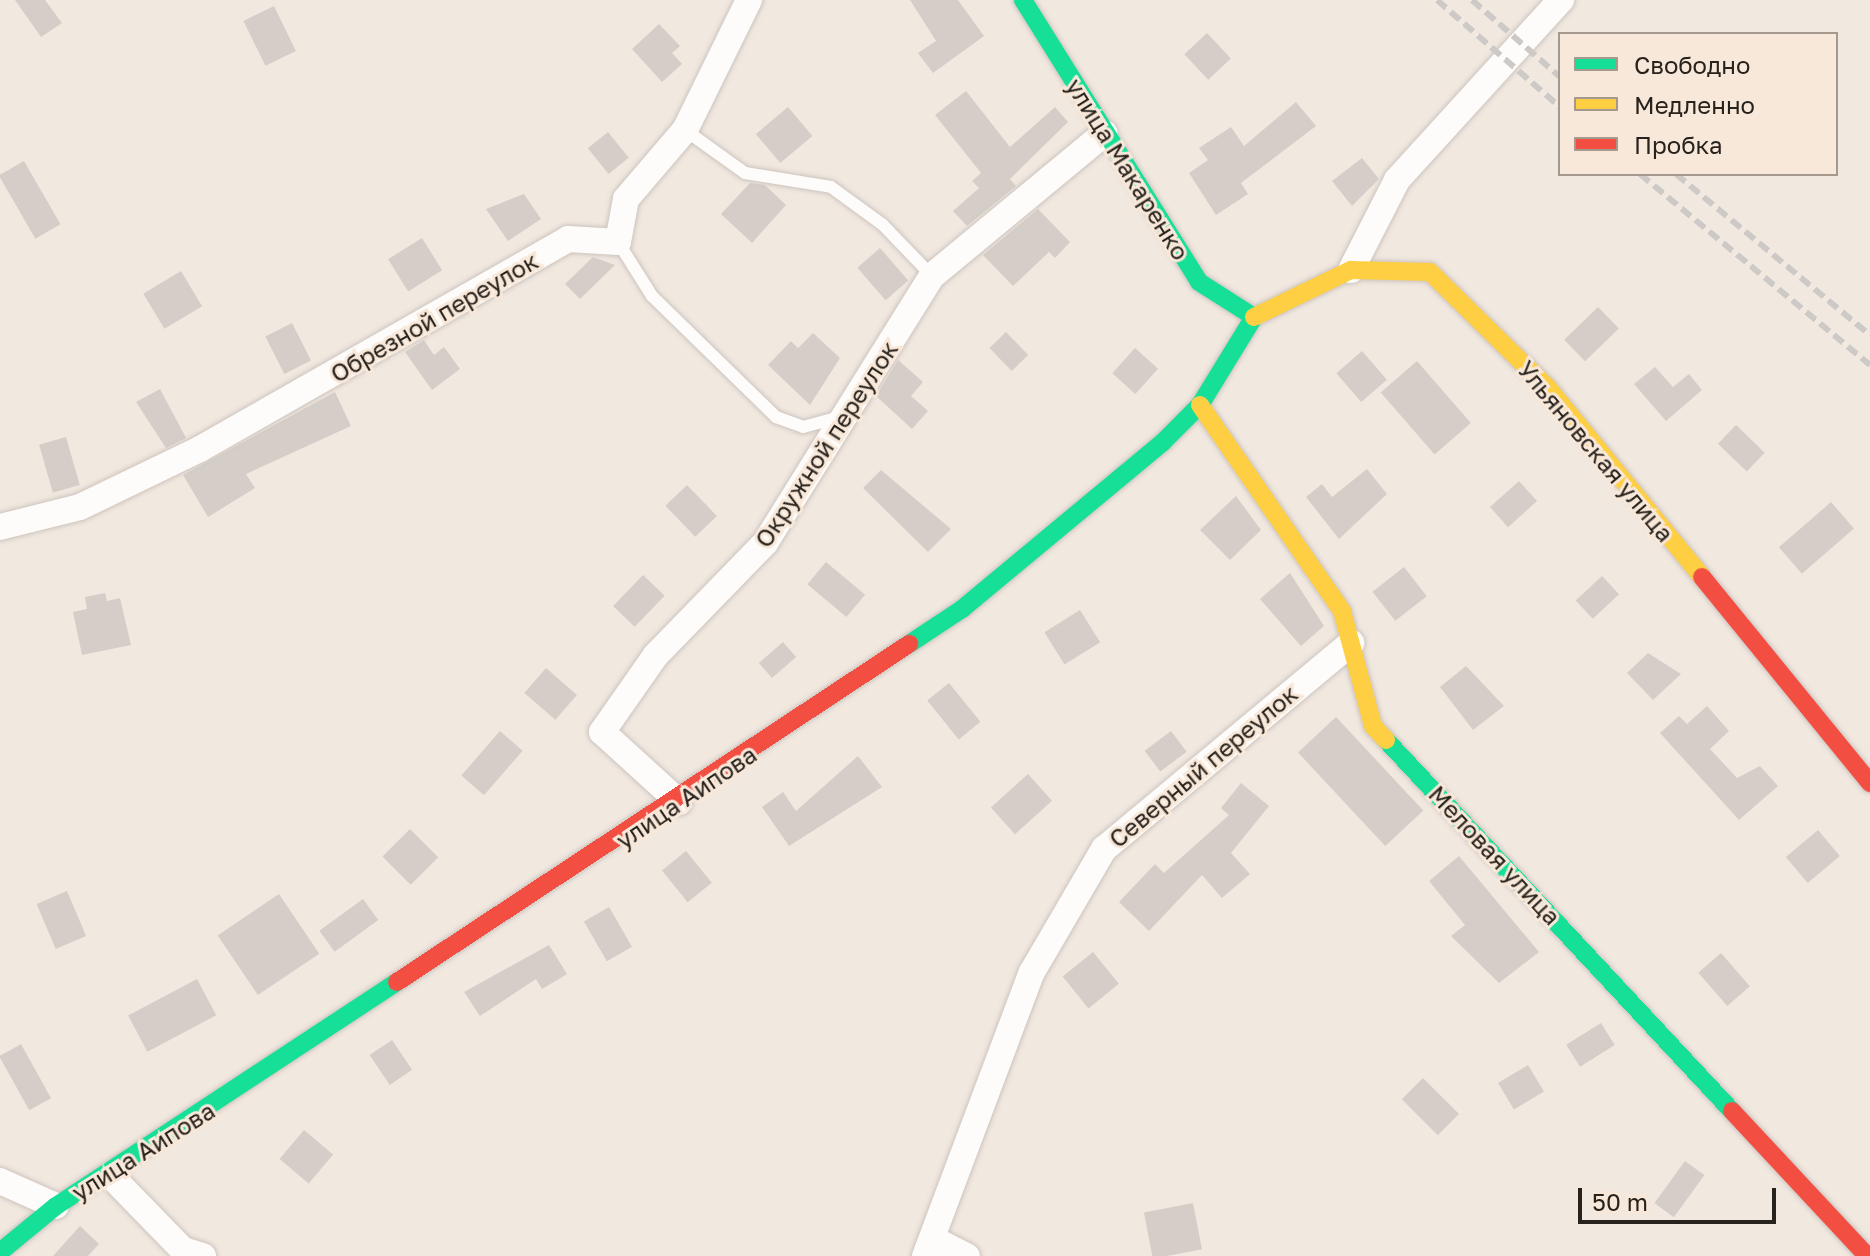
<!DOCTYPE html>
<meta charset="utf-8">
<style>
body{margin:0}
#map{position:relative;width:1870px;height:1256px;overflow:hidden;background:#f1e8e0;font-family:"Golos Text",sans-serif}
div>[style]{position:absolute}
.building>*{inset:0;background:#d5cec8;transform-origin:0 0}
.roads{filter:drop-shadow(0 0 2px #ccc4be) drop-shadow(0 0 2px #ccc4be)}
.lane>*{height:12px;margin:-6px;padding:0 6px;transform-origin:6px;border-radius:6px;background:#fdfcfa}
.street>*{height:26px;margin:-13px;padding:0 13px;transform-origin:13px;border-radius:13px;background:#fdfcfa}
.fast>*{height:18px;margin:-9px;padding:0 9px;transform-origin:9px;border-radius:9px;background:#16e098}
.slow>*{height:18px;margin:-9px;padding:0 9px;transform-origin:9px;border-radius:9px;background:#ffcf43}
.jam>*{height:18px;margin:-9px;padding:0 9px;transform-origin:9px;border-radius:9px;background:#f24e42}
.rail>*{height:6px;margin-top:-3px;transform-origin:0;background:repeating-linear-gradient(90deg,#ccc9c6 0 12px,transparent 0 18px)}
span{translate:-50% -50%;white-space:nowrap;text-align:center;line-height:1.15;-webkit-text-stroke:6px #f8e8d9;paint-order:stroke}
.street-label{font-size:24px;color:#28221d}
.legend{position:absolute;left:1558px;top:32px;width:280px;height:144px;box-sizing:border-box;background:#f8e8d9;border:2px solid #a5998e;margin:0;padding:10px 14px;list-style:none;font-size:24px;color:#28221d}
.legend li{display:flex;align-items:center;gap:16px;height:40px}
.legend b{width:40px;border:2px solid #a5998e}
.scale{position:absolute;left:1578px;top:1188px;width:198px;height:36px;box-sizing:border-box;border:4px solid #28221d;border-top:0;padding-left:10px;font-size:24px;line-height:28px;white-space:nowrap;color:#28221d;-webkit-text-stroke:6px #f8e8d9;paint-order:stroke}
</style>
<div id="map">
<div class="building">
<div style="clip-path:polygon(15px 0,45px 0,62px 23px,41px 37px)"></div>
<div style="clip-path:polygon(910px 0,958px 0,984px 36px,933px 73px,918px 53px,936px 41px)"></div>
<div style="left:274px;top:6px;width:50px;height:34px;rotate:64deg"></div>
<div style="clip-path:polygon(659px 24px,680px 46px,672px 53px,682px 64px,662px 82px,632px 49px)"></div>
<div style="left:1207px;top:33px;width:35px;height:31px;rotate:47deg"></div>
<div style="clip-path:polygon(966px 91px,1010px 147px,1055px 107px,1068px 122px,1010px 179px,1016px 186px,967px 226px,953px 211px,979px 188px,972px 181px,981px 173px,935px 115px)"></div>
<div style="clip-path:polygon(1296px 102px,1316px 126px,1241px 183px,1248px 194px,1216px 215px,1189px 173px,1208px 160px,1199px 148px,1231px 127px,1244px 146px)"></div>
<div style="left:788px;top:107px;width:38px;height:42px;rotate:50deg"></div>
<div style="left:608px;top:132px;width:33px;height:26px;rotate:51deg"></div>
<div style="clip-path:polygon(1362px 158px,1379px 179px,1352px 206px,1332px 181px)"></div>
<div style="left:24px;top:161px;width:73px;height:29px;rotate:60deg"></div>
<div style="clip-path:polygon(750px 183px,765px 185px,786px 205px,752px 243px,721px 214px)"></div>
<div style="clip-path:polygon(524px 194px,541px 219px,508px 241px,486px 209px)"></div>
<div style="clip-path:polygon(1038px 209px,1070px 242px,1055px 258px,1049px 252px,1013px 286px,983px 255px)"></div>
<div style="left:422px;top:238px;width:38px;height:40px;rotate:58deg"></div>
<div style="left:880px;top:248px;width:43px;height:30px;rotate:49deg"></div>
<div style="clip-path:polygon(593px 257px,615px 265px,580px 299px,565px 284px)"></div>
<div style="left:181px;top:271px;width:41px;height:44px;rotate:59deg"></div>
<div style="left:1598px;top:307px;width:30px;height:47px;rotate:46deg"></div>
<div style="left:292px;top:323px;width:42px;height:30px;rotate:63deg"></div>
<div style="left:1006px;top:332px;width:32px;height:23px;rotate:46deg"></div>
<div style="clip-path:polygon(813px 333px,840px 358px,810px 405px,768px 365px,791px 341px,798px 348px)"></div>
<div style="clip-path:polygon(424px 340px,434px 355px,444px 347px,460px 369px,432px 390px,405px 352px)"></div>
<div style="left:1135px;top:348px;width:31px;height:34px;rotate:42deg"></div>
<div style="left:1362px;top:351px;width:38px;height:34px;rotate:49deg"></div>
<div style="clip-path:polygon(898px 360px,923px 382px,911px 396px,928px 411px,912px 429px,876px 396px)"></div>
<div style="left:1417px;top:361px;width:82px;height:48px;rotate:49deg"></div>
<div style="clip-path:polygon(1655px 367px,1673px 387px,1689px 374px,1702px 390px,1666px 421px,1634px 384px)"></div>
<div style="clip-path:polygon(160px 389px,186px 438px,166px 448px,136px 402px)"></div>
<div style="clip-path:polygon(335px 392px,351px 426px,246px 474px,255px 488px,208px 517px,183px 475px)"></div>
<div style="left:1736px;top:425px;width:40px;height:26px;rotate:44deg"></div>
<div style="left:66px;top:437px;width:50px;height:28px;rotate:74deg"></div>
<div style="clip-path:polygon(1367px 469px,1387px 494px,1339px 539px,1306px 497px,1322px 484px,1332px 497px)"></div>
<div style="clip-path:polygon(881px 470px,951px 529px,928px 552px,863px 488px)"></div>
<div style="left:1519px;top:481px;width:27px;height:39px;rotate:48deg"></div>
<div style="left:687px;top:485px;width:43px;height:30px;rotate:46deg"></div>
<div style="clip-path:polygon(1236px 496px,1261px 530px,1230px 560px,1200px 530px)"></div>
<div style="left:1831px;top:502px;width:35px;height:69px;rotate:49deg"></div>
<div style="left:826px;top:562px;width:51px;height:29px;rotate:40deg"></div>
<div style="left:1404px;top:567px;width:37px;height:40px;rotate:52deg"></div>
<div style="clip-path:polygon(1290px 573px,1324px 626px,1301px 646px,1260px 599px)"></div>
<div style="left:643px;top:575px;width:30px;height:43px;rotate:44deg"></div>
<div style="left:1602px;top:576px;width:25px;height:36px;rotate:47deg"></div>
<div style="clip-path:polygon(105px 593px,107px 601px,120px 598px,131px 645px,82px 655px,73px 612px,87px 609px,85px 597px)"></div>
<div style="left:1080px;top:610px;width:38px;height:42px;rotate:58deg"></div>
<div style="left:783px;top:642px;width:20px;height:32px;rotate:49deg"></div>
<div style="clip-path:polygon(1648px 653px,1681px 674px,1653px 700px,1627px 673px)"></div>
<div style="clip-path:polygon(1466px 666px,1504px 706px,1473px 730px,1440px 687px)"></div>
<div style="left:546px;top:668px;width:41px;height:33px;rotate:41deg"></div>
<div style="left:949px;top:683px;width:50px;height:28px;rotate:51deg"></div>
<div style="clip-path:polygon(1707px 706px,1729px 731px,1710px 749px,1737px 778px,1760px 766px,1778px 786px,1739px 820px,1660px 733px,1679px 716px,1687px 724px)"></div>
<div style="left:1336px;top:717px;width:128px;height:52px;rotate:47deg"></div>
<div style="left:500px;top:731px;width:30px;height:59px;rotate:41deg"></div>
<div style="left:1171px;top:731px;width:26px;height:33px;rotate:53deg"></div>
<div style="clip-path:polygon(858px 756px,882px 787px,789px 846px,762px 807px,783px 792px,796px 811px)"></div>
<div style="left:1028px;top:774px;width:36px;height:50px;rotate:48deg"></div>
<div style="clip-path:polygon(1241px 783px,1269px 806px,1231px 853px,1250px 874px,1222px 898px,1202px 875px,1149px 931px,1119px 902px,1155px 864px,1164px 873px,1229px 815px,1221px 808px)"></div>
<div style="left:410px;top:829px;width:40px;height:39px;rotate:45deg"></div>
<div style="left:1818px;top:830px;width:34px;height:42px;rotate:50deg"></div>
<div style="left:686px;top:851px;width:41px;height:31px;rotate:51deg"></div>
<div style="clip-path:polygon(1459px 856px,1539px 952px,1499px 983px,1451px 936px,1465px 925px,1429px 881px)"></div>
<div style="left:67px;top:891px;width:49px;height:33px;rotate:67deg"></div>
<div style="left:279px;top:894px;width:72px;height:74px;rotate:56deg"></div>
<div style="left:363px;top:899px;width:26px;height:54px;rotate:54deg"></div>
<div style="left:609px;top:907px;width:46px;height:29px;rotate:60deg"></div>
<div style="clip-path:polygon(549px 945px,567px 974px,542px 989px,536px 979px,480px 1016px,464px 992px)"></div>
<div style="left:1093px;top:952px;width:41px;height:39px;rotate:51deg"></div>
<div style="left:1721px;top:953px;width:44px;height:30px;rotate:49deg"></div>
<div style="left:197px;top:979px;width:41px;height:78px;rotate:62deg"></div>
<div style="left:1601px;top:1023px;width:26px;height:41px;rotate:58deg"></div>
<div style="left:392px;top:1040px;width:36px;height:27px;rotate:56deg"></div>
<div style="left:21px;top:1044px;width:62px;height:25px;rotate:61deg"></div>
<div style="left:1528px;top:1065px;width:31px;height:35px;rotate:59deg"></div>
<div style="left:1423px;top:1078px;width:51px;height:30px;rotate:45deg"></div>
<div style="left:304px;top:1130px;width:38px;height:38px;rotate:40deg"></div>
<div style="left:1685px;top:1161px;width:24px;height:52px;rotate:36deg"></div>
<div style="left:1193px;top:1203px;width:47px;height:50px;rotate:79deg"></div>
<div style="clip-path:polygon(80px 1226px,99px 1244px,88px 1256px,53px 1256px)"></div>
</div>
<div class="roads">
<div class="lane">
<div style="left:685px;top:130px;width:74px;rotate:35.6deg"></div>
<div style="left:745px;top:173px;width:87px;rotate:9.2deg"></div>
<div style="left:831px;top:187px;width:63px;rotate:36deg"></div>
<div style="left:882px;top:224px;width:72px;rotate:46.1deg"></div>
<div style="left:618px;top:242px;width:64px;rotate:57.8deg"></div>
<div style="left:652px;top:296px;width:173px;rotate:44.3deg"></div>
<div style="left:776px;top:417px;width:29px;rotate:20deg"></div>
<div style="left:803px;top:427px;width:39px;rotate:-15deg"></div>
</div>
<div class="street">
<div style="left:1351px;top:270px;width:101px;rotate:-62.9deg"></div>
<div style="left:1397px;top:180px;width:244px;rotate:-47.7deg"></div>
<div style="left:0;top:527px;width:82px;rotate:-14deg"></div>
<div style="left:80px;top:507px;width:133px;rotate:-25.8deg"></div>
<div style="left:200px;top:449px;width:424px;rotate:-29.7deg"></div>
<div style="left:568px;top:239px;width:50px;rotate:3.4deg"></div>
<div style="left:618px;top:242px;width:44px;rotate:-79.5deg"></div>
<div style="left:626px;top:199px;width:91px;rotate:-49.5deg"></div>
<div style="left:685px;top:130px;width:145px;rotate:-63.8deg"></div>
<div style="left:679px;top:802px;width:104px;rotate:-137.7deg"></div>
<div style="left:602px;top:732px;width:94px;rotate:-55deg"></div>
<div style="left:656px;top:655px;width:156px;rotate:-45.8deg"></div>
<div style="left:765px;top:543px;width:315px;rotate:-58deg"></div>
<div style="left:932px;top:276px;width:224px;rotate:-39.6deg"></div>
<div style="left:110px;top:1175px;width:105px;rotate:45.8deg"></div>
<div style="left:183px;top:1250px;width:21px;rotate:17deg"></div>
<div style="left:0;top:1181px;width:61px;rotate:24.1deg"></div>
<div style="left:933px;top:1239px;width:38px;rotate:27deg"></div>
<div style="left:925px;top:1256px;width:303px;rotate:-69.4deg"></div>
<div style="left:1032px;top:972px;width:143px;rotate:-59.7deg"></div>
<div style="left:1104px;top:849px;width:322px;rotate:-39.8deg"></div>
</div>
<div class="fast">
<div style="left:1023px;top:0;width:332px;rotate:58deg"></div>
<div style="left:1199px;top:282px;width:65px;rotate:32.5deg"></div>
<div style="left:909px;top:644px;width:64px;rotate:-33.4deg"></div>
<div style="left:962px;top:609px;width:261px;rotate:-39.7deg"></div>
<div style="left:1163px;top:442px;width:52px;rotate:-45deg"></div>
<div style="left:1200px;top:405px;width:103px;rotate:-58.5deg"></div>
<div style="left:1386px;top:740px;width:507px;rotate:47deg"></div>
<div style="left:0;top:1252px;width:72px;rotate:-39.4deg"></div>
<div style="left:56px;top:1206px;width:408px;rotate:-33.3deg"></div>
</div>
<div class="slow">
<div style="left:1254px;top:317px;width:108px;rotate:-25.9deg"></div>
<div style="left:1351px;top:270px;width:79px;rotate:1.5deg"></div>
<div style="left:1430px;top:272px;width:165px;rotate:44.5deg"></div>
<div style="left:1548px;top:388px;width:244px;rotate:50.8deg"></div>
<div style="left:1200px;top:405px;width:250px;rotate:55.4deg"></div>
<div style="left:1342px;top:611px;width:119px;rotate:74.9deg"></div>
<div style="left:1373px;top:726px;width:19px;rotate:47deg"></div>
</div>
<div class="jam">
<div style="left:1702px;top:577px;width:266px;rotate:50.8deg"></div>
<div style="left:397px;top:982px;width:614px;rotate:-33.43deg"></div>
<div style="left:1732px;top:1111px;width:198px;rotate:47deg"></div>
</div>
</div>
<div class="rail">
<div style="left:1437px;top:0;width:163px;rotate:41deg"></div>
<div style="left:1472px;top:0;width:117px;rotate:41.2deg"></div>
<div style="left:1640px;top:174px;width:299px;rotate:39.7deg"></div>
<div style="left:1676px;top:174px;width:252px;rotate:39.7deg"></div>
</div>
<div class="street-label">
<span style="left:1128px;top:169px;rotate:58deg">улица Макаренко</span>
<span style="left:434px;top:317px;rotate:-30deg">Обрезной переулок</span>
<span style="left:826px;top:444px;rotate:-57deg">Окружной переулок</span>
<span style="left:1596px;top:451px;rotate:50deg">Ульяновская улица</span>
<span style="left:1203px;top:766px;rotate:-40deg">Северный переулок</span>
<span style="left:686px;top:797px;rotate:-34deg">улица Аипова</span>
<span style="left:1495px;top:855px;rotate:47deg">Меловая улица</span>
<span style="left:143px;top:1151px;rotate:-32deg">улица Аипова</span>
</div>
<ul class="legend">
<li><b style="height:10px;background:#16e098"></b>Свободно</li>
<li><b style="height:10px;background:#ffcf43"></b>Медленно</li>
<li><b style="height:10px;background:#f24e42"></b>Пробка</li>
</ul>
<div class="scale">50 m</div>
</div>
